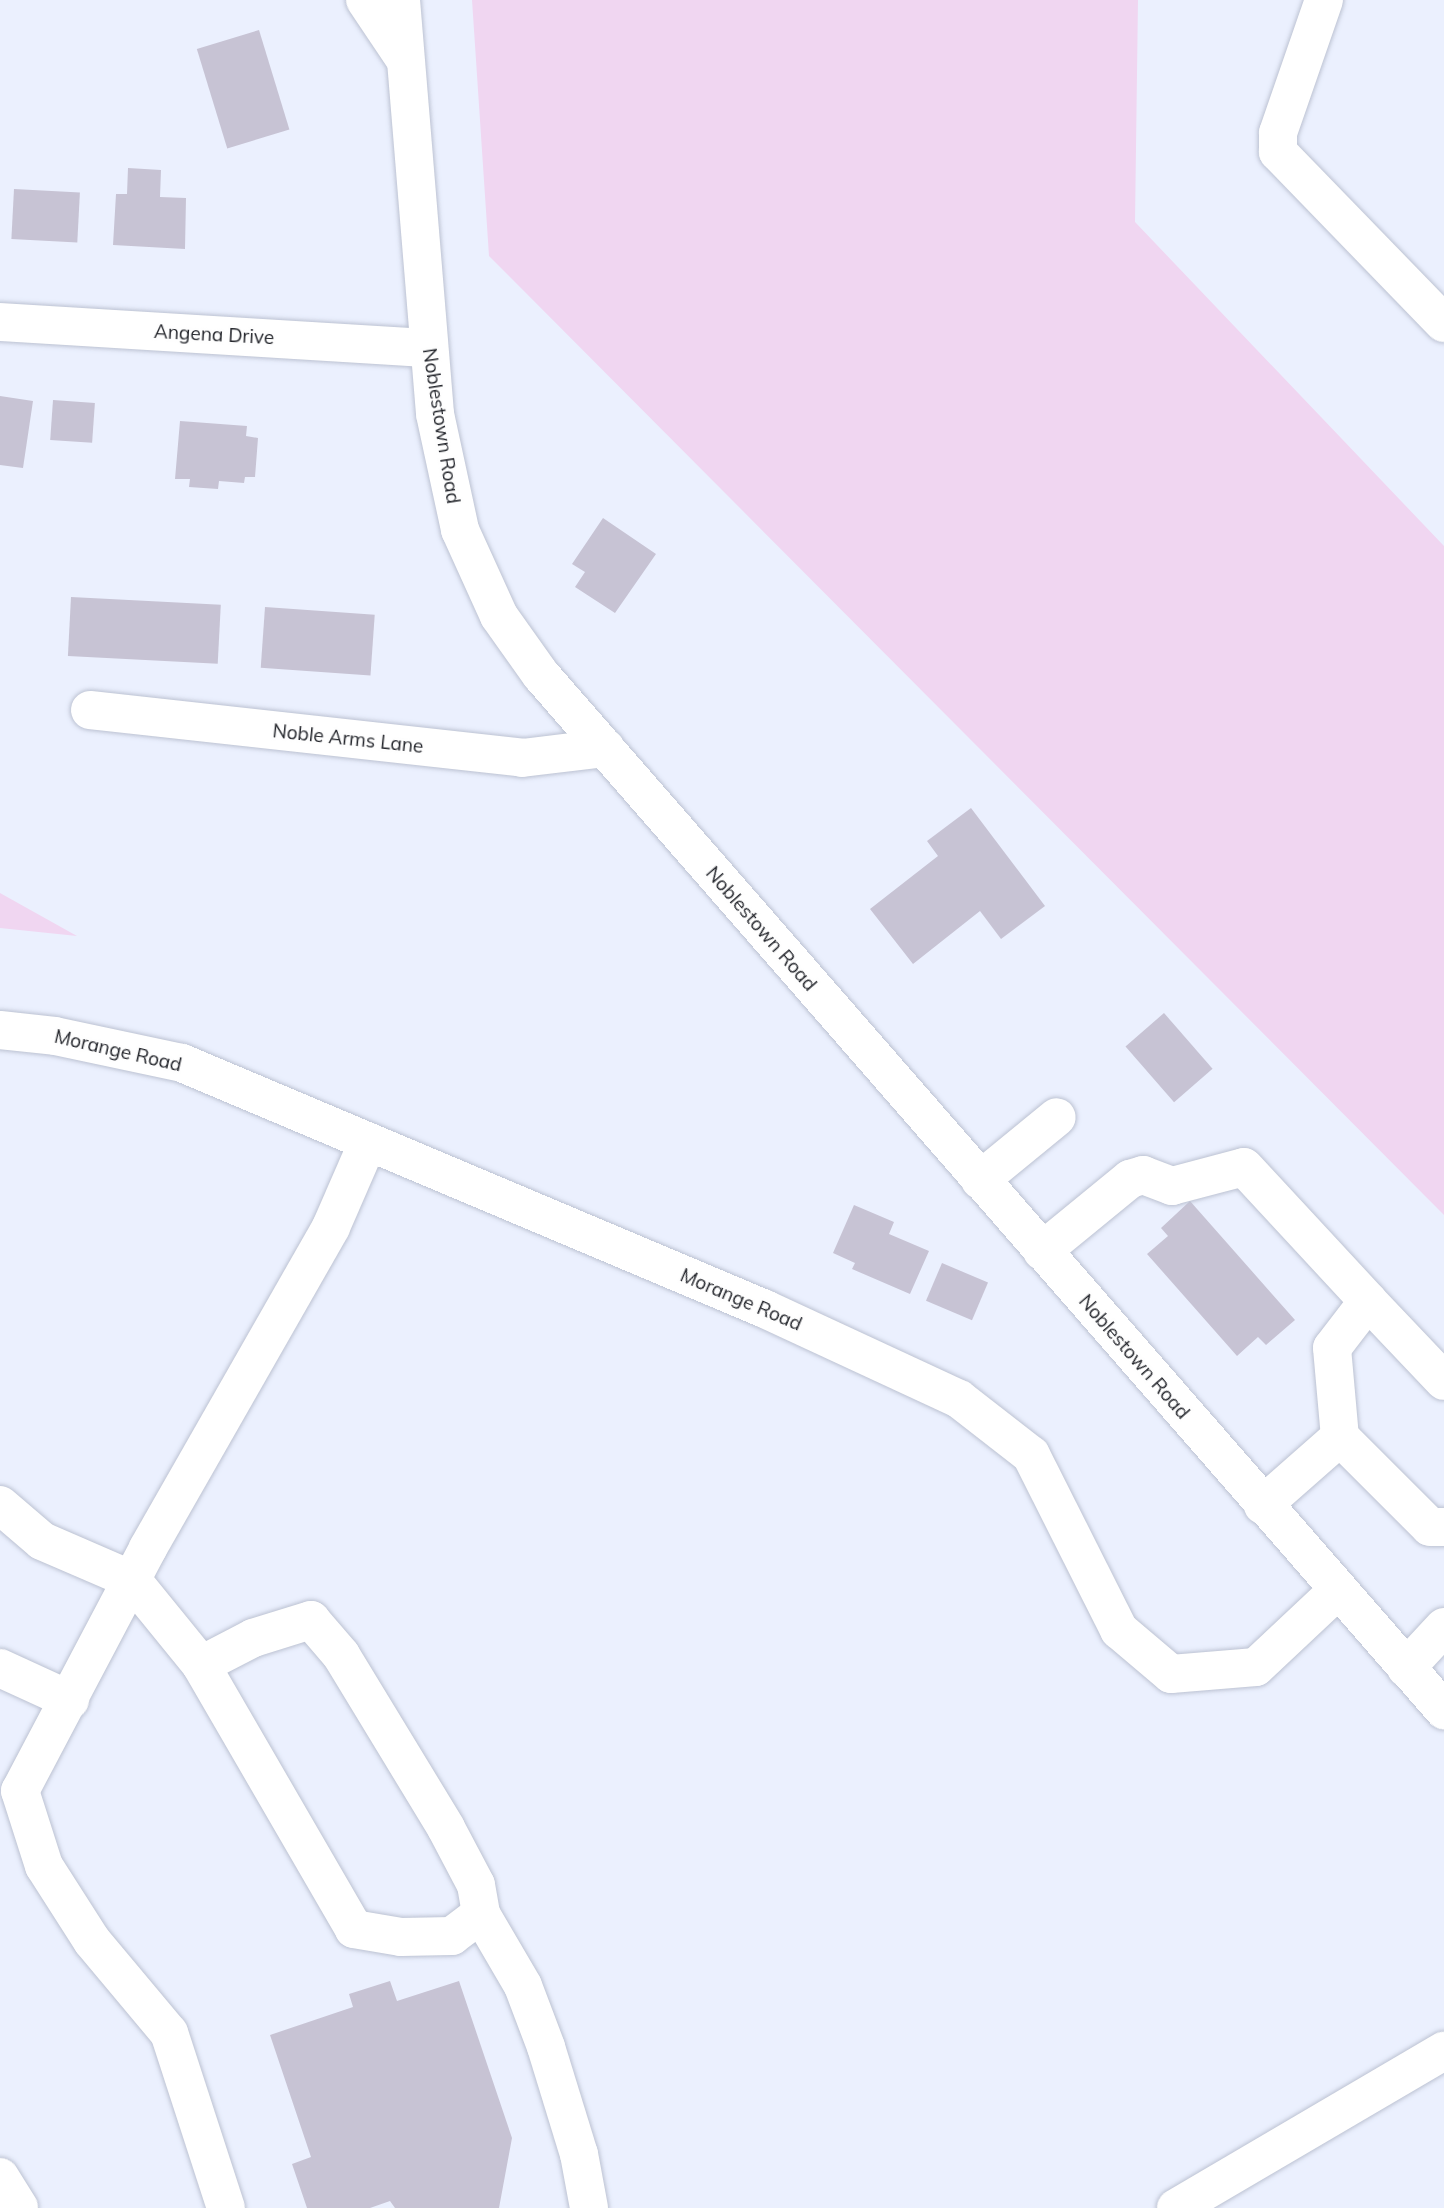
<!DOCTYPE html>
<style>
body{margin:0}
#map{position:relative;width:1444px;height:2208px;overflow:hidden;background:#ebf0fe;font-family:Mulish,sans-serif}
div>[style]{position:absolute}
.green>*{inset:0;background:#f0d6f1}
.building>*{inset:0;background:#c7c3d4;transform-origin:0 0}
.roads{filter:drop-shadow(0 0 2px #bcc2d2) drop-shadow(0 0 2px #bcc2d2)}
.minor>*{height:38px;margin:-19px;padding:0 19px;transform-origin:19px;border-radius:19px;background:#fff}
.major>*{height:38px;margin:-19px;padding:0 19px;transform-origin:19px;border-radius:19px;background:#fff}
span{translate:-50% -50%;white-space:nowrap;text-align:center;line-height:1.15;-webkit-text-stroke:5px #fefefe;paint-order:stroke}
.street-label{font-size:19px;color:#23252b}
</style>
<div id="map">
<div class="green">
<div style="clip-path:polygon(472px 0,1138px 0,1135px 222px,1444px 546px,1444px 1215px,489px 256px)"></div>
<div style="clip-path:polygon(0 893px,77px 936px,0 928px)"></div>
</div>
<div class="building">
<div style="left:259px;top:30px;width:104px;height:65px;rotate:73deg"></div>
<div style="clip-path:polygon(128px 168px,161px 170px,160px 197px,186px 198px,185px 249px,113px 245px,116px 194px,127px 194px)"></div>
<div style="left:14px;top:189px;width:66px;height:50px;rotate:3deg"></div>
<div style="clip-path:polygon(0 396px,33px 401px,23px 468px,0 465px)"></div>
<div style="left:53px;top:400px;width:42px;height:40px;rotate:4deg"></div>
<div style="clip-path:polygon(180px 421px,247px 426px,246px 436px,258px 438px,255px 477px,245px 477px,244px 483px,219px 481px,218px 489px,189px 487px,190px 479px,175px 479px)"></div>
<div style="clip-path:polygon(603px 518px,656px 554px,615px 613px,575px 587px,585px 572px,572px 564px)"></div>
<div style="left:71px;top:597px;width:150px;height:59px;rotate:3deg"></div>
<div style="left:265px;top:607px;width:110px;height:61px;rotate:4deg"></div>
<div style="clip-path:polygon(971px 808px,1045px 906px,1001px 939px,980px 911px,913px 964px,870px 909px,938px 856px,927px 841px)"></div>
<div style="left:1164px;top:1013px;width:74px;height:51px;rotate:49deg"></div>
<div style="clip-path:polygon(1190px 1201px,1295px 1320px,1266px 1345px,1258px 1337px,1237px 1356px,1147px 1254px,1168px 1236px,1161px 1228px)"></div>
<div style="clip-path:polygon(854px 1205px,894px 1222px,889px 1234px,929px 1251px,910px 1294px,852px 1269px,855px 1263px,833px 1253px)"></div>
<div style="left:942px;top:1263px;width:50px;height:41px;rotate:23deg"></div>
<div style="clip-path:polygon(390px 1981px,397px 2001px,459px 1981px,512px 2138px,499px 2208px,395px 2208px,390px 2201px,370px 2208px,307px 2208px,292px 2164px,311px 2157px,270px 2035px,353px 2007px,349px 1994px)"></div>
</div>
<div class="roads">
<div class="minor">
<div style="left:365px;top:0;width:70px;rotate:56.1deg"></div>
<div style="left:1324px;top:0;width:141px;rotate:109.1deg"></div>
<div style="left:1278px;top:133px;width:19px;rotate:90deg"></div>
<div style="left:1278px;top:152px;width:238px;rotate:45.9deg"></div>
<div style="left:0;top:322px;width:428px;rotate:3.5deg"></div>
<div style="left:90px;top:710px;width:435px;rotate:6.3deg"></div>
<div style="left:522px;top:758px;width:84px;rotate:-6.9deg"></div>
<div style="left:0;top:1030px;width:55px;rotate:6.2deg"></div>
<div style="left:55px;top:1036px;width:130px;rotate:12deg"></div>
<div style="left:182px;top:1063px;width:633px;rotate:22.88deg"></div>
<div style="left:765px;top:1309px;width:214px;rotate:24.9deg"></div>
<div style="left:959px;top:1399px;width:91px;rotate:37.9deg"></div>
<div style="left:1031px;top:1455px;width:196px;rotate:63.3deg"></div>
<div style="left:1119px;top:1630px;width:68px;rotate:40.2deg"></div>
<div style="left:1171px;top:1674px;width:85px;rotate:-4.7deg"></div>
<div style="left:1256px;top:1667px;width:111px;rotate:-43.2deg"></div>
<div style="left:980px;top:1180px;width:99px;rotate:-39.3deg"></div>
<div style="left:1042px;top:1251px;width:114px;rotate:-39.3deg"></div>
<div style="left:1130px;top:1179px;width:14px;rotate:-17deg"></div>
<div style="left:1143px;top:1175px;width:31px;rotate:21deg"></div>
<div style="left:1172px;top:1186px;width:74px;rotate:-14.8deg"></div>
<div style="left:1244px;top:1167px;width:183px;rotate:47.2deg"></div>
<div style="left:1368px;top:1301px;width:59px;rotate:127.5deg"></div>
<div style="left:1332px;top:1348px;width:89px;rotate:84.9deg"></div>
<div style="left:1340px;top:1437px;width:103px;rotate:138.6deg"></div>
<div style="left:1368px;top:1301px;width:110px;rotate:46.5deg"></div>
<div style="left:1340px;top:1437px;width:127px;rotate:45deg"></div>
<div style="left:1430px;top:1527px;width:14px"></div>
<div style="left:0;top:1505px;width:55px;rotate:40.6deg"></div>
<div style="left:42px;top:1541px;width:98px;rotate:23.4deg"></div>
<div style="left:132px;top:1580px;width:109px;rotate:50.9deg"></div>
<div style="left:201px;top:1665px;width:59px;rotate:-27.4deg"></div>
<div style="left:253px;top:1638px;width:61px;rotate:-17.2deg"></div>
<div style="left:311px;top:1620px;width:46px;rotate:49.4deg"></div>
<div style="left:341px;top:1655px;width:202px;rotate:58.7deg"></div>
<div style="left:446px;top:1828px;width:64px;rotate:62.2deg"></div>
<div style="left:476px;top:1885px;width:29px;rotate:80deg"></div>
<div style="left:481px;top:1914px;width:36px;rotate:143deg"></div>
<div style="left:452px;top:1936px;width:51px;rotate:178.9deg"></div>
<div style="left:401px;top:1937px;width:48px;rotate:-170.3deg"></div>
<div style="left:354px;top:1929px;width:305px;rotate:-120.1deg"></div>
<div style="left:0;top:1668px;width:77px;rotate:24.6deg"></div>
<div style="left:1406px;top:1668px;width:56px;rotate:-47.2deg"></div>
<div style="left:481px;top:1914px;width:83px;rotate:59.7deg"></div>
<div style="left:523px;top:1986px;width:65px;rotate:69.3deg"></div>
<div style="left:546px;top:2047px;width:112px;rotate:72.9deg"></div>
<div style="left:579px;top:2154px;width:55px;rotate:79.5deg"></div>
<div style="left:0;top:2177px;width:36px;rotate:58deg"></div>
<div style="left:226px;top:2208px;width:184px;rotate:-108deg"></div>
<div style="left:169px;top:2033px;width:120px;rotate:-129.9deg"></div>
<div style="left:92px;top:1941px;width:89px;rotate:-122.6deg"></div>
<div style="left:44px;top:1866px;width:79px;rotate:-107.7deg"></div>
<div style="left:20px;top:1791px;width:275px;rotate:-62.2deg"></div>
<div style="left:148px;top:1548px;width:369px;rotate:-60.3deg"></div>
<div style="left:331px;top:1227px;width:93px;rotate:-66.5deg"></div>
<div style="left:1176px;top:2208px;width:311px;rotate:-30.4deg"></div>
</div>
<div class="major">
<div style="left:401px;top:0;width:415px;rotate:85.3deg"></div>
<div style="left:435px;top:414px;width:119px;rotate:77.8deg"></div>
<div style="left:460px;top:530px;width:94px;rotate:65.6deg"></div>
<div style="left:499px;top:616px;width:72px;rotate:54.6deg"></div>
<div style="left:541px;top:675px;width:1374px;rotate:48.9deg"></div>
</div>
</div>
<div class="street-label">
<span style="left:214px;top:335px;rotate:3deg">Angena Drive</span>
<span style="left:441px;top:426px;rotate:81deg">Noblestown Road</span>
<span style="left:348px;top:739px;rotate:6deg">Noble Arms Lane</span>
<span style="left:761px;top:929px;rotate:49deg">Noblestown Road</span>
<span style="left:118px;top:1051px;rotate:13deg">Morange Road</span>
<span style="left:741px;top:1300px;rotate:23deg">Morange Road</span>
<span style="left:1134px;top:1357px;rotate:49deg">Noblestown Road</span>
</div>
</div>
